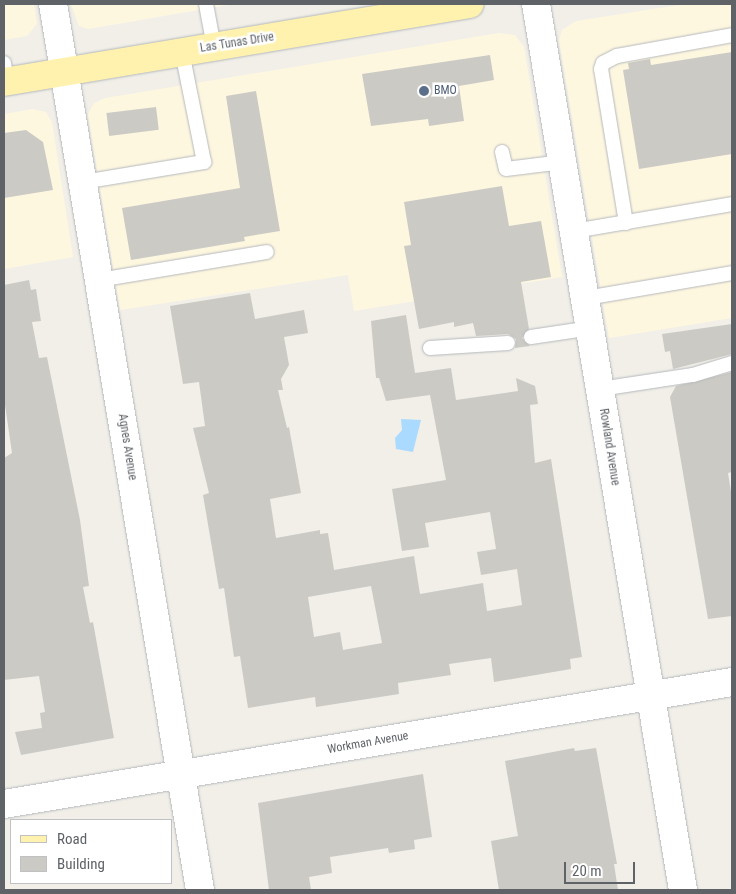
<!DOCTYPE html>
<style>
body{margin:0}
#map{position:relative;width:736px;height:894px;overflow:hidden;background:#f1efe8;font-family:"Roboto Condensed",sans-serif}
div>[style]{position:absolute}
.commercial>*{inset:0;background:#fef7e0}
.water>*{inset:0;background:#aadaff}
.building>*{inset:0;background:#cccac5;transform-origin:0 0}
.roads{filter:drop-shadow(0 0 1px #b5b8bc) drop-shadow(0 0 1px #b5b8bc)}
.service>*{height:14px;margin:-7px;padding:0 7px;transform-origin:7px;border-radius:7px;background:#fff}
.minor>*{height:28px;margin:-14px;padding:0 14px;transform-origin:14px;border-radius:14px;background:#fff}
.primary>*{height:28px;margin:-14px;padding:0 14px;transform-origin:14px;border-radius:14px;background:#fff2af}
.dots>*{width:14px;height:14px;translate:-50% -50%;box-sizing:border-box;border:2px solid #fff;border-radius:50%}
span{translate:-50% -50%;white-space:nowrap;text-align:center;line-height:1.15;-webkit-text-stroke:5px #fff;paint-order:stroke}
.street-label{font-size:12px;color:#5f6368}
.service-label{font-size:12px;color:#4e5e75}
.left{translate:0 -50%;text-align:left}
.frame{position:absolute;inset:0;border:5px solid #5f6368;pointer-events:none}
.legend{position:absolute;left:10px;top:819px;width:162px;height:65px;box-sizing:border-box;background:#fff;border:1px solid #bfc1c3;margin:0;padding:6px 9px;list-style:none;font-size:15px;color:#5f6368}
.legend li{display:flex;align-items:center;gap:10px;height:25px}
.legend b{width:25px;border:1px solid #bfc1c3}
.scale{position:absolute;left:564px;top:862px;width:71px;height:22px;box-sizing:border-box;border:2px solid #5f6368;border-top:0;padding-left:6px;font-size:15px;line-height:18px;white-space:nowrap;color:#5f6368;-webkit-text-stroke:4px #fff;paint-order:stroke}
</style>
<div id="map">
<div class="commercial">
<div style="clip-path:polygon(4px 4px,34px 4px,37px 24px,27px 36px,4px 40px)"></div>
<div style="clip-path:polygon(71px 4px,234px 4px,88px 29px,79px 26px)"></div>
<div style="clip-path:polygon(686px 4px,732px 4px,732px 318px,609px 338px,559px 40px,562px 30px,576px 21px)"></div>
<div style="clip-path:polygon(499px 33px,515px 35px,524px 47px,562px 277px,354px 311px,348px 275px,120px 310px,88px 114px,94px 103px,105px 98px)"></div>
<div style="clip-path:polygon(32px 109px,46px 112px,52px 122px,73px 257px,4px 269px,4px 114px)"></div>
</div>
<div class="water">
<div style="clip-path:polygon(401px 419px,421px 420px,413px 452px,396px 449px,395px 438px,402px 430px)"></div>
</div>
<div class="building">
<div style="clip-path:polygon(732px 52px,732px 154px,639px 169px,623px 70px,629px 69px,628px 63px,650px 59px,651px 65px)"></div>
<div style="clip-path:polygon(490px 55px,494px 80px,459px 86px,464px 121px,429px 126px,428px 119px,371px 126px,362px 74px)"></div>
<div style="clip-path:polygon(256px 91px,280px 231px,244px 237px,245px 241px,131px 260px,122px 208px,240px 188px,226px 96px)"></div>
<div style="left:156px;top:107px;width:23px;height:50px;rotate:83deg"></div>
<div style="clip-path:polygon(26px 130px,43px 142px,53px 190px,4px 198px,4px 133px)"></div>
<div style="clip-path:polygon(502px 186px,509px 226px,541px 221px,551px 277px,521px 282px,529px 329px,522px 338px,530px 346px,515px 348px,516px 339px,508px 334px,476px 336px,473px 323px,454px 327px,454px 322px,419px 329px,404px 246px,411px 245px,404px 202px)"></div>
<div style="clip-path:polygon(29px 280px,31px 290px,36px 289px,41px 321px,32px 322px,39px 358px,47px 357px,80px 520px,89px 586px,83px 587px,90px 623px,93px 622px,114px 738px,21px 755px,15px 732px,42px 728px,40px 713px,45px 712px,39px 676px,4px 680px,4px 458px,12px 453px,4px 398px,4px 285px)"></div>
<div style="clip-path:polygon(evenodd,250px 293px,255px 319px,304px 310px,308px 333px,284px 337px,289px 365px,281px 379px,283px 390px,278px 390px,287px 428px,289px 427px,301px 493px,270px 499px,276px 538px,320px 530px,320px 534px,328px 533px,334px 570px,414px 556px,420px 594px,483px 583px,487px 611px,522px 605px,517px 569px,481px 575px,477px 552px,496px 549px,490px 512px,425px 523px,429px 547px,402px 551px,392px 489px,446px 480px,430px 395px,386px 401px,379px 378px,376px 378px,371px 321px,406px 315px,415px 373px,451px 368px,456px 400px,518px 391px,516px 378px,535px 386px,538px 404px,530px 405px,535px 463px,551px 459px,582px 657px,570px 659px,571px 669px,494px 682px,491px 658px,449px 664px,451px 675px,398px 683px,399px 694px,316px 707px,315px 697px,248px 708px,240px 656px,234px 657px,224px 588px,219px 589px,203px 495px,209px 493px,193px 428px,205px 426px,199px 382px,183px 384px,170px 306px,250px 293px,371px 586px,382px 643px,343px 650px,340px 632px,314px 637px,308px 597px,371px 586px)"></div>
<div style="clip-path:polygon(732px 324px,732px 354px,673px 369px,670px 351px,665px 352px,662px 334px)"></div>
<div style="clip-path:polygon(732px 372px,732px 472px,728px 473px,732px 498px,732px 616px,708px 619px,670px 397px,676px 386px)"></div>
<div style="clip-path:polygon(574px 748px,575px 751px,596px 748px,617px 864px,614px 864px,618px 890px,499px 890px,491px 841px,518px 836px,505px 761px)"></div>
<div style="clip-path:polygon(423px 774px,432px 837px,414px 840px,415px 849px,389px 853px,388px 848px,330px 857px,332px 873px,309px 877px,311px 890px,269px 890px,258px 803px)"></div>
</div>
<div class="roads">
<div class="service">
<div style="left:206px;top:4px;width:44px;rotate:79.5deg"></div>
<div style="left:4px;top:63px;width:18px;rotate:81deg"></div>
<div style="left:502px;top:152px;width:17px;rotate:77deg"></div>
<div style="left:506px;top:169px;width:57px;rotate:-7deg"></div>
<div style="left:83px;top:182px;width:123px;rotate:-9.4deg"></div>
<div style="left:204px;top:162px;width:112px;rotate:-101.3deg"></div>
<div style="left:626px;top:223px;width:156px;rotate:-99.2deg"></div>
<div style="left:601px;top:69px;width:6px;rotate:-72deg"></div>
<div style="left:603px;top:63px;width:16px;rotate:-27deg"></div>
<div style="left:617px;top:56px;width:117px;rotate:-10.3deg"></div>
<div style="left:574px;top:231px;width:160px;rotate:-9.7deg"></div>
<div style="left:99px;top:280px;width:170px;rotate:-9.5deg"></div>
<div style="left:586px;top:298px;width:148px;rotate:-9.7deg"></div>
<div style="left:531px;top:337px;width:61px;rotate:-8.5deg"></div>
<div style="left:430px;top:348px;width:78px;rotate:-3.7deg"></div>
<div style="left:600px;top:389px;width:94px;rotate:-8.6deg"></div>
<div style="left:693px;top:375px;width:41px;rotate:-17.1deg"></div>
</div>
<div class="minor">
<div style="left:53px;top:4px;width:898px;rotate:80.58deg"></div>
<div style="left:536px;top:4px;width:898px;rotate:80.58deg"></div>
<div style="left:4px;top:804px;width:738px;rotate:-9.51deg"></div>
</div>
<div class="primary">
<div style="left:4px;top:82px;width:472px;rotate:-9.5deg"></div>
</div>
</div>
<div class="dots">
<div style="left:424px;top:91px;background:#5c6f8a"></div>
</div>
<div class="street-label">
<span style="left:237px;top:43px;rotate:-9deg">Las Tunas Drive</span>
<span style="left:127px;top:447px;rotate:81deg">Agnes Avenue</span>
<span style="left:609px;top:447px;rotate:81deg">Rowland Avenue</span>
<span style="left:368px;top:743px;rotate:-10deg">Workman Avenue</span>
</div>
<div class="service-label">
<span class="left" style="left:434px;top:91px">BMO</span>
</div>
<div class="frame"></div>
<ul class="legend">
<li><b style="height:6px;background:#fff2af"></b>Road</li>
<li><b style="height:14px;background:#cccac5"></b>Building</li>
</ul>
<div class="scale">20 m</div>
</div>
